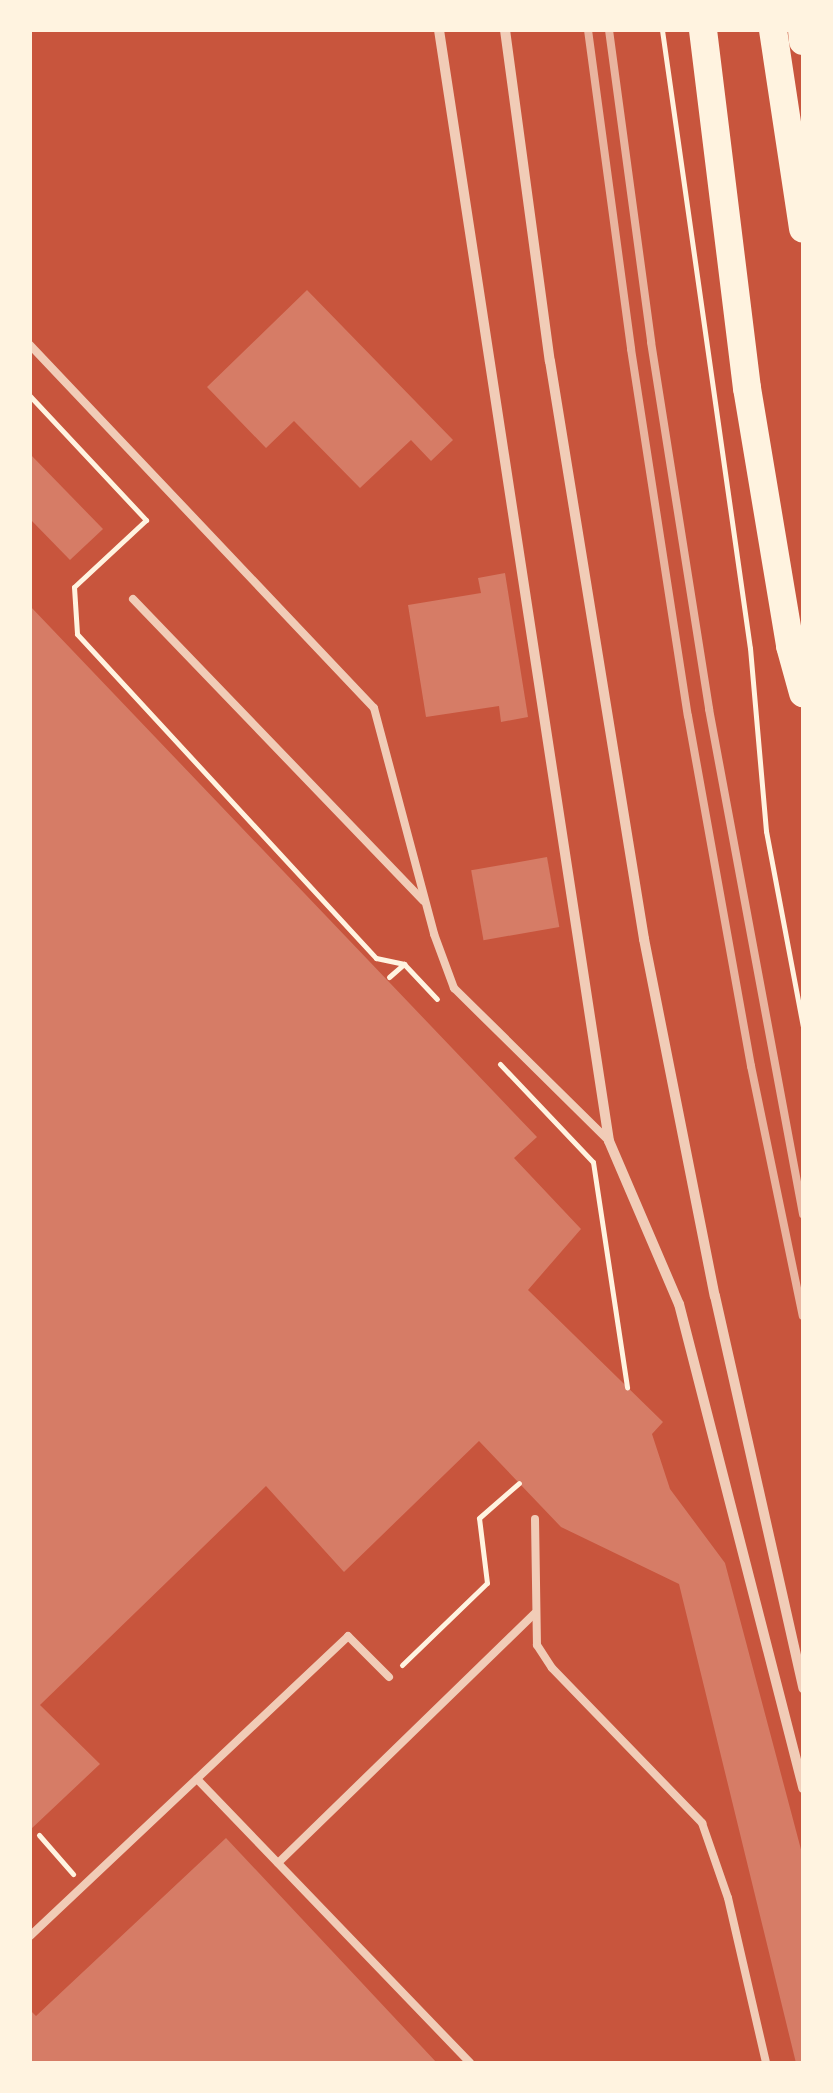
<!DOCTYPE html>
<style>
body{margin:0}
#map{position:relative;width:833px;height:2093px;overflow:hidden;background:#c8553d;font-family:"Titillium Web",sans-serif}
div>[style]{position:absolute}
.building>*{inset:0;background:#d67c66;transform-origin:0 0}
.path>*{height:5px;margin:-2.5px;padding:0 2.5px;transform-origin:2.5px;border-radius:2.5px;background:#fff3e0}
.service>*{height:8px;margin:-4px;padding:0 4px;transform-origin:4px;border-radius:4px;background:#f1ccb7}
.minor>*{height:10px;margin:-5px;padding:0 5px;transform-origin:5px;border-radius:5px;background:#f1ccb7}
.trunk>*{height:28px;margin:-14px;padding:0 14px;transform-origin:14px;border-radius:14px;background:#fff3e0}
.rail>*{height:8px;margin:-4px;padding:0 4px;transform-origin:4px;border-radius:4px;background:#e9b49f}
span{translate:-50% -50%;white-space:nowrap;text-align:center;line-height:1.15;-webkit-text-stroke:9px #fff3e0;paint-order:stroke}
.frame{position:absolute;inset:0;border:32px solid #fff3e0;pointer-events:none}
</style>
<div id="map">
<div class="building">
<div style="clip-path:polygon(307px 290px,453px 440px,431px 461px,411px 440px,360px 488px,294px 421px,266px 448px,207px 387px)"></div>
<div style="clip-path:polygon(30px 454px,103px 529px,70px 560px,30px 519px)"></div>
<div style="clip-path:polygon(505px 573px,528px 717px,501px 722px,499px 706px,426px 717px,408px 605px,481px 593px,478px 578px)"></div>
<div style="clip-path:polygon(30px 606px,537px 1137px,514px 1158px,581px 1229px,528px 1290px,663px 1422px,652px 1434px,670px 1489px,725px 1563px,803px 1857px,803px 2063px,796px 2063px,679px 1584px,561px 1527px,479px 1441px,344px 1572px,266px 1486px,40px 1705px,100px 1764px,30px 1830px)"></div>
<div style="left:547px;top:857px;width:71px;height:77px;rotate:80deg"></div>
<div style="clip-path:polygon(226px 1838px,437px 2063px,30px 2063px,30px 2010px,36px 2016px)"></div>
</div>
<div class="path">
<div style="left:662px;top:30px;width:624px;rotate:81.9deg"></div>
<div style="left:750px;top:648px;width:184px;rotate:85deg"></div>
<div style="left:766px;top:831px;width:199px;rotate:79.3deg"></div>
<div style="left:30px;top:396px;width:170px;rotate:46.9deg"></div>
<div style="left:146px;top:520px;width:98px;rotate:137.1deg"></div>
<div style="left:74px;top:587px;width:47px;rotate:86.3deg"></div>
<div style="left:77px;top:634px;width:441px;rotate:47.3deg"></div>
<div style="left:376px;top:958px;width:29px;rotate:12deg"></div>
<div style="left:389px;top:977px;width:20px;rotate:-41deg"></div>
<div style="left:404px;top:964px;width:48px;rotate:46.7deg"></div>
<div style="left:500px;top:1064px;width:135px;rotate:46.5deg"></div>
<div style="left:593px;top:1162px;width:228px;rotate:81.4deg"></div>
<div style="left:402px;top:1665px;width:118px;rotate:-44deg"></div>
<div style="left:487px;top:1583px;width:65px;rotate:-97deg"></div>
<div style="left:479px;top:1518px;width:53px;rotate:-41.2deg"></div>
<div style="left:39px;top:1835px;width:52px;rotate:48.9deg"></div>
</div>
<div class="service">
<div style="left:30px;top:345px;width:500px;rotate:46.54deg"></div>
<div style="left:374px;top:708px;width:234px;rotate:75.1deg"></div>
<div style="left:434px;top:934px;width:58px;rotate:69.7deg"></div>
<div style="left:454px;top:988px;width:218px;rotate:44.6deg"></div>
<div style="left:133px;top:599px;width:419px;rotate:46.1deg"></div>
<div style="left:535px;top:1519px;width:126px;rotate:89.1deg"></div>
<div style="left:537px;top:1645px;width:27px;rotate:57deg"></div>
<div style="left:552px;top:1668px;width:216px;rotate:45.9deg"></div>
<div style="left:702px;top:1823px;width:79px;rotate:70.9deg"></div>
<div style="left:728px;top:1898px;width:169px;rotate:77deg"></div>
<div style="left:197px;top:1779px;width:394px;rotate:46.1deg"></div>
<div style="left:278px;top:1863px;width:357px;rotate:-44.2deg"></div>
<div style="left:30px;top:1936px;width:437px;rotate:-43.3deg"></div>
<div style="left:348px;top:1636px;width:58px;rotate:45deg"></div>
</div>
<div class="minor">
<div style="left:439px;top:30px;width:1124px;rotate:81.3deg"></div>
<div style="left:609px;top:1141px;width:177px;rotate:66.8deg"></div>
<div style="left:679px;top:1304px;width:500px;rotate:75.6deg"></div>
<div style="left:505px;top:30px;width:334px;rotate:82.3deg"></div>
<div style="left:550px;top:361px;width:586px;rotate:80.76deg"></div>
<div style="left:644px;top:939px;width:364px;rotate:78.8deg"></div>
<div style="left:715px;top:1296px;width:402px;rotate:77.3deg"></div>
</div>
<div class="trunk">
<div style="left:703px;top:30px;width:361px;rotate:83deg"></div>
<div style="left:747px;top:388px;width:262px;rotate:80.5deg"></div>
<div style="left:790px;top:646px;width:49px;rotate:74.5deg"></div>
<div style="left:773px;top:30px;width:201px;rotate:81.4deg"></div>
<div style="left:802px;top:30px;width:11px;rotate:85deg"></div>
</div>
<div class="rail">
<div style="left:588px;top:30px;width:322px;rotate:82.3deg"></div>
<div style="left:631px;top:349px;width:371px;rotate:81.2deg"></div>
<div style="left:688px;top:716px;width:356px;rotate:79.8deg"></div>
<div style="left:751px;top:1066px;width:255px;rotate:78.3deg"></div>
<div style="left:609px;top:30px;width:315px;rotate:82.3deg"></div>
<div style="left:651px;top:342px;width:372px;rotate:81deg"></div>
<div style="left:709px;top:709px;width:514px;rotate:79.46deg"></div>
</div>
<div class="frame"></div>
</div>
